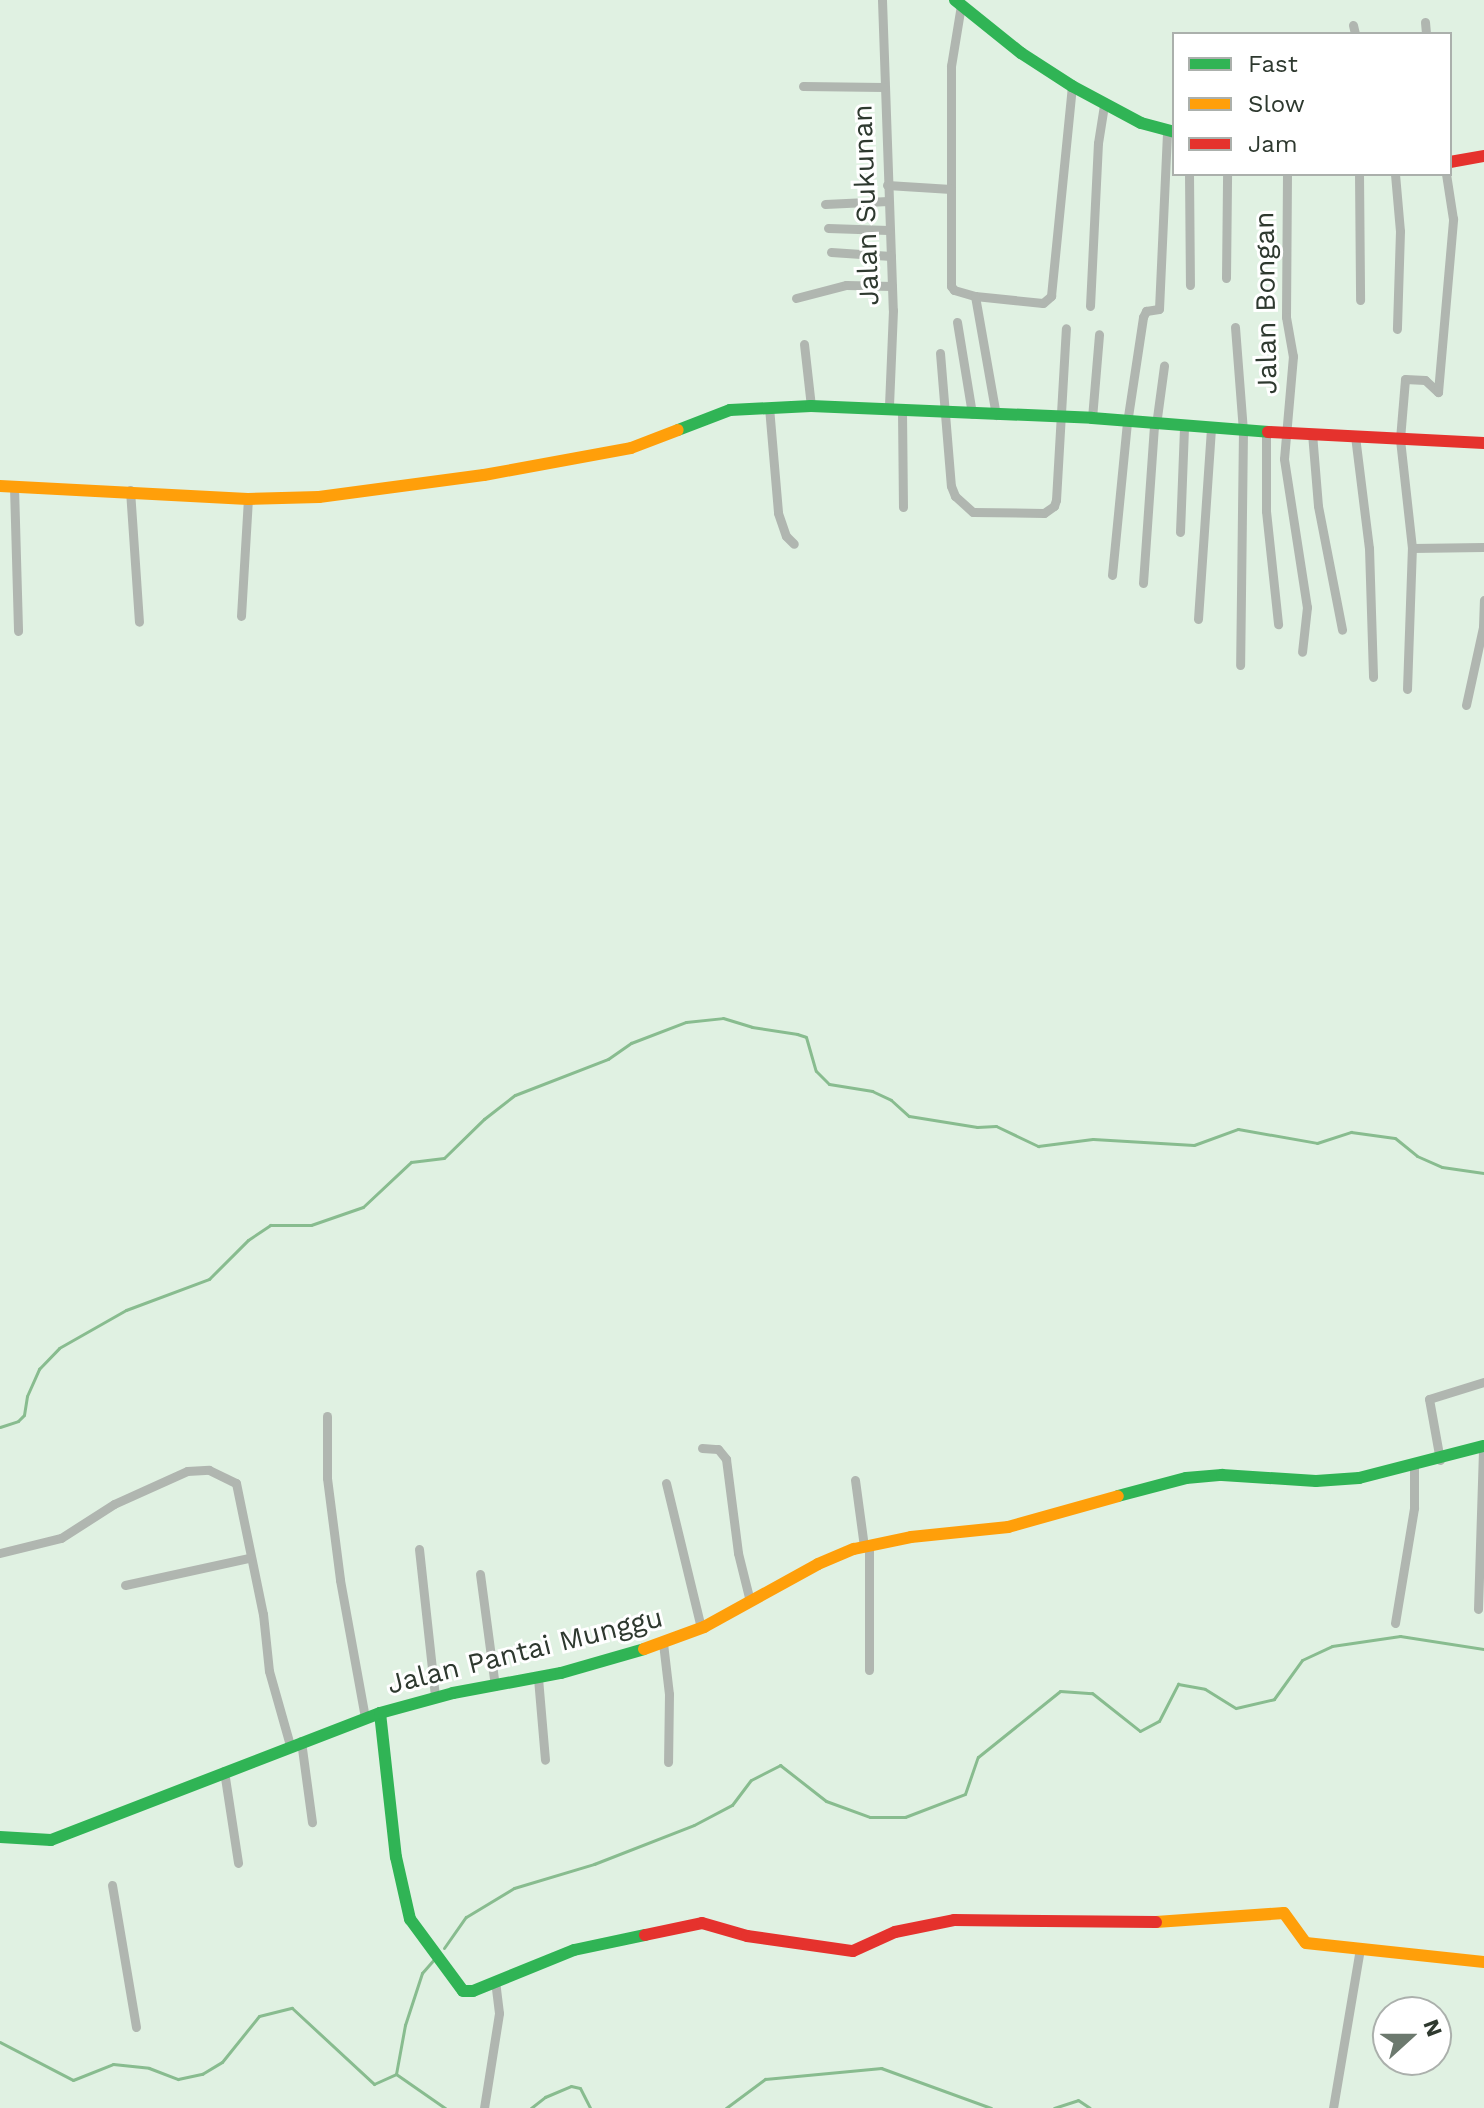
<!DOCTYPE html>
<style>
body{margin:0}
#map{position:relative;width:1484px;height:2108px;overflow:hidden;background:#e0f1e2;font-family:"Work Sans",sans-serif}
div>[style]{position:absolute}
.stream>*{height:3px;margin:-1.5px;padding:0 1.5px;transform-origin:1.5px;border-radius:1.5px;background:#88bc8f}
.street>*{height:9px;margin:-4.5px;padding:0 4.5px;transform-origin:4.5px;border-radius:4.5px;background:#b0b6b0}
.fast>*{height:12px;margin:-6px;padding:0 6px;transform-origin:6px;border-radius:6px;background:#30b455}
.slow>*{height:12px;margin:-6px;padding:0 6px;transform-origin:6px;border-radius:6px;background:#ff9f0a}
.jam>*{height:12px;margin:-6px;padding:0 6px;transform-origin:6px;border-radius:6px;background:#e5322d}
span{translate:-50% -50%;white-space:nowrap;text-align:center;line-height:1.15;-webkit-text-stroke:6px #fff;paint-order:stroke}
.street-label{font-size:28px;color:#2e392f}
.legend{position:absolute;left:1172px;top:32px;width:280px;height:144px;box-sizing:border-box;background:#fff;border:2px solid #abb0ac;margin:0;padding:10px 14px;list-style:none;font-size:24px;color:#2e392f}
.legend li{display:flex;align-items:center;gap:16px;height:40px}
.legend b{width:40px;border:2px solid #abb0ac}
.north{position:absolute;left:1372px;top:1996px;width:80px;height:80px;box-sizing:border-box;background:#fff;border:2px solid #abb0ac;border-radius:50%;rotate:69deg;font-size:22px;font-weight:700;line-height:32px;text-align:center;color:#2e392f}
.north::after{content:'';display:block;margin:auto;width:28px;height:36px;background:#6c796e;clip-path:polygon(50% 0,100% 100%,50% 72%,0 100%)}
</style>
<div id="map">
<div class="stream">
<div style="left:0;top:1427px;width:19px;rotate:-18deg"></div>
<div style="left:18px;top:1421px;width:8px;rotate:-45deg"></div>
<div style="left:24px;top:1415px;width:19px;rotate:-81deg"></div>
<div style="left:27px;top:1396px;width:30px;rotate:-66deg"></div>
<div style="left:39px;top:1369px;width:29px;rotate:-46deg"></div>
<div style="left:59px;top:1348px;width:77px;rotate:-29.6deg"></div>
<div style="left:126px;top:1310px;width:89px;rotate:-20.5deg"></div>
<div style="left:209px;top:1279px;width:55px;rotate:-45deg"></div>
<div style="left:248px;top:1240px;width:27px;rotate:-34deg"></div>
<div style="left:270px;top:1225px;width:41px"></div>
<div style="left:311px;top:1225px;width:55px;rotate:-19.1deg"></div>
<div style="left:363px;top:1207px;width:66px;rotate:-43.2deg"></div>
<div style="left:411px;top:1162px;width:33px;rotate:-7deg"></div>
<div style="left:444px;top:1158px;width:56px;rotate:-44.3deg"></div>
<div style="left:484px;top:1119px;width:39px;rotate:-38deg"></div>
<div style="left:515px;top:1095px;width:100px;rotate:-21.2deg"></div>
<div style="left:608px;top:1059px;width:28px;rotate:-35deg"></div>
<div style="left:631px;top:1043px;width:59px;rotate:-20.9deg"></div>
<div style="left:686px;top:1022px;width:37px;rotate:-6deg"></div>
<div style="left:723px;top:1018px;width:30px;rotate:17deg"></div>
<div style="left:752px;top:1027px;width:46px;rotate:8.8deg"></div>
<div style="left:797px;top:1034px;width:9px;rotate:18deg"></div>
<div style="left:806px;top:1037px;width:35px;rotate:74deg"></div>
<div style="left:816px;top:1071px;width:18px;rotate:45deg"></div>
<div style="left:829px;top:1084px;width:44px;rotate:9.2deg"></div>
<div style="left:872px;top:1091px;width:21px;rotate:25deg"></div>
<div style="left:891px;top:1100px;width:24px;rotate:42deg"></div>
<div style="left:909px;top:1116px;width:69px;rotate:9.2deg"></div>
<div style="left:977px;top:1127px;width:19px;rotate:-3deg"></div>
<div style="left:996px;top:1126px;width:47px;rotate:25.5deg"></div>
<div style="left:1038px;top:1146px;width:55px;rotate:-7.3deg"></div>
<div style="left:1093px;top:1139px;width:101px;rotate:3.4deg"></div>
<div style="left:1194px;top:1145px;width:47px;rotate:-20deg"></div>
<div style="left:1238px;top:1129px;width:80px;rotate:10deg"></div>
<div style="left:1317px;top:1143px;width:36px;rotate:-18deg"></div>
<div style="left:1351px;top:1132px;width:44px;rotate:7.8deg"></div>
<div style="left:1395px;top:1138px;width:28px;rotate:39deg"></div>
<div style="left:1417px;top:1156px;width:27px;rotate:24deg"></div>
<div style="left:1442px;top:1167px;width:42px;rotate:8.1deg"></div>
<div style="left:444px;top:1948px;width:38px;rotate:-55deg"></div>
<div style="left:466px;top:1917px;width:56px;rotate:-31.1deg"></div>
<div style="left:514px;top:1888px;width:84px;rotate:-16.7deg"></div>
<div style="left:594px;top:1864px;width:107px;rotate:-21.3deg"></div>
<div style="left:694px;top:1825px;width:43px;rotate:-27.8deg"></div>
<div style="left:732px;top:1805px;width:31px;rotate:-53deg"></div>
<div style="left:751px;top:1780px;width:33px;rotate:-27deg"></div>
<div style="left:780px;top:1765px;width:58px;rotate:38deg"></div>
<div style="left:826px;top:1801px;width:47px;rotate:20deg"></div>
<div style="left:870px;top:1817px;width:35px"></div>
<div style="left:905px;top:1817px;width:64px;rotate:-21deg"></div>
<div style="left:965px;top:1794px;width:39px;rotate:-71deg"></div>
<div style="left:978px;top:1757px;width:105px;rotate:-38.8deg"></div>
<div style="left:1060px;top:1691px;width:32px;rotate:4deg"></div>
<div style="left:1092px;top:1693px;width:61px;rotate:38.4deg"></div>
<div style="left:1140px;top:1731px;width:21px;rotate:-28deg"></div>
<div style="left:1159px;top:1721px;width:42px;rotate:-62.8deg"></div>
<div style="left:1178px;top:1684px;width:27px;rotate:10deg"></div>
<div style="left:1205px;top:1689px;width:36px;rotate:32deg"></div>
<div style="left:1236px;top:1708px;width:39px;rotate:-13deg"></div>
<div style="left:1274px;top:1699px;width:48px;rotate:-54.3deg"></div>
<div style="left:1302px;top:1660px;width:33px;rotate:-25deg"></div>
<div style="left:1332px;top:1646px;width:69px;rotate:-8.4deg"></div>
<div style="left:1400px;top:1636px;width:85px;rotate:8.8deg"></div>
<div style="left:0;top:2042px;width:82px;rotate:27.5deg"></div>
<div style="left:73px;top:2080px;width:43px;rotate:-21.8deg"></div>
<div style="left:113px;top:2064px;width:36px;rotate:6deg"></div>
<div style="left:149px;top:2068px;width:31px;rotate:21deg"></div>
<div style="left:178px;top:2079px;width:25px;rotate:-12deg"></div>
<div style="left:202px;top:2074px;width:23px;rotate:-31deg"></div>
<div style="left:222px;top:2062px;width:59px;rotate:-51.2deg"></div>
<div style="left:259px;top:2016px;width:34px;rotate:-14deg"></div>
<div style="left:292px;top:2008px;width:112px;rotate:42.8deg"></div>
<div style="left:374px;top:2084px;width:24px;rotate:-24deg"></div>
<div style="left:396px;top:2074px;width:50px;rotate:-79.6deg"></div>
<div style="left:405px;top:2025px;width:55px;rotate:-71.9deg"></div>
<div style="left:422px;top:1973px;width:20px;rotate:-49deg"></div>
<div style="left:396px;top:2074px;width:60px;rotate:34.8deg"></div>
<div style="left:531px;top:2108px;width:18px;rotate:-38deg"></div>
<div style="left:545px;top:2097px;width:28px;rotate:-23deg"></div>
<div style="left:571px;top:2086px;width:9px;rotate:13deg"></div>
<div style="left:580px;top:2088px;width:22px;rotate:63deg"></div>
<div style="left:726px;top:2108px;width:49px;rotate:-36.6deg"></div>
<div style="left:765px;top:2079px;width:117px;rotate:-5.4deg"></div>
<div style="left:881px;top:2068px;width:117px;rotate:20deg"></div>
<div style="left:1054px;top:2108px;width:25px;rotate:-18deg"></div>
<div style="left:1078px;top:2100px;width:14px;rotate:34deg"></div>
</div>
<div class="street">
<div style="left:882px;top:0;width:310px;rotate:88deg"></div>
<div style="left:893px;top:310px;width:97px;rotate:92.4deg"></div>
<div style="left:961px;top:5px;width:62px;rotate:99.3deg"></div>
<div style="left:951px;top:66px;width:220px;rotate:90deg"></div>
<div style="left:951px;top:286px;width:5px;rotate:53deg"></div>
<div style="left:954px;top:290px;width:22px;rotate:16deg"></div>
<div style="left:975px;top:296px;width:68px;rotate:5.9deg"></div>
<div style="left:1043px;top:303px;width:11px;rotate:-41deg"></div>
<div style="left:1051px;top:296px;width:211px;rotate:-84.3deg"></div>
<div style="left:1425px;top:22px;width:12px;rotate:85deg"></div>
<div style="left:1353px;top:25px;width:9px;rotate:77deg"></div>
<div style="left:803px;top:86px;width:80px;rotate:0.7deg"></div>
<div style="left:1189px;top:174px;width:111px;rotate:89.5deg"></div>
<div style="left:1287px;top:174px;width:143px;rotate:90.4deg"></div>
<div style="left:1286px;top:317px;width:40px;rotate:80deg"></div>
<div style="left:1293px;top:356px;width:103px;rotate:95deg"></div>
<div style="left:1284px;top:459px;width:150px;rotate:81.2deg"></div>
<div style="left:1307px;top:607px;width:45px;rotate:96.3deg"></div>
<div style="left:1359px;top:174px;width:126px;rotate:89.5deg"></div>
<div style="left:1395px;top:174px;width:57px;rotate:85deg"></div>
<div style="left:1400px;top:231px;width:98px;rotate:91.8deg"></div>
<div style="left:887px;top:185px;width:64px;rotate:3.6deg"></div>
<div style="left:825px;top:204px;width:63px;rotate:-2.7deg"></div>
<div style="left:828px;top:228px;width:60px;rotate:1.9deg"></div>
<div style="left:831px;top:252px;width:60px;rotate:3.8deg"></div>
<div style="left:1226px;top:278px;width:104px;rotate:-89.4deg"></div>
<div style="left:975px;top:296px;width:121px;rotate:80deg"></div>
<div style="left:796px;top:298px;width:52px;rotate:-14.6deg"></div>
<div style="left:846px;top:285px;width:46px;rotate:1.2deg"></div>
<div style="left:1090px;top:306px;width:163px;rotate:-87.2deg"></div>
<div style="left:1098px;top:143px;width:39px;rotate:-81deg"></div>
<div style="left:957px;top:322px;width:93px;rotate:80.7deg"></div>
<div style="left:1235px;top:327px;width:103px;rotate:85.6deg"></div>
<div style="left:1243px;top:430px;width:235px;rotate:90.7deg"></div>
<div style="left:804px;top:344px;width:62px;rotate:83.6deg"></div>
<div style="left:940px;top:353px;width:133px;rotate:85.3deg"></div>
<div style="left:951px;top:486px;width:11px;rotate:68deg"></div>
<div style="left:955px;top:496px;width:24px;rotate:42deg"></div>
<div style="left:973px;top:512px;width:71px;rotate:0.8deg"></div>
<div style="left:1044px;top:513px;width:12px;rotate:-35deg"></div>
<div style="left:1054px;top:506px;width:6px;rotate:-72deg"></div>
<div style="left:1056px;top:500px;width:172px;rotate:-86.7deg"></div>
<div style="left:769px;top:407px;width:106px;rotate:85.1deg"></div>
<div style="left:778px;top:513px;width:24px;rotate:71deg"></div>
<div style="left:786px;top:536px;width:11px;rotate:45deg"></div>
<div style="left:902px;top:412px;width:95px;rotate:89.4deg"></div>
<div style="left:1092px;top:418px;width:84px;rotate:-85.2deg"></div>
<div style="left:1156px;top:425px;width:60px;rotate:-82.3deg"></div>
<div style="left:1266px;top:431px;width:80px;rotate:90deg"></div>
<div style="left:1266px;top:511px;width:114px;rotate:83.9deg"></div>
<div style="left:1312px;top:433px;width:73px;rotate:85.3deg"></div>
<div style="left:1318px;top:506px;width:126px;rotate:79deg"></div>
<div style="left:1355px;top:436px;width:113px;rotate:82.9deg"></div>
<div style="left:1369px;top:548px;width:129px;rotate:88.2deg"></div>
<div style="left:14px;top:486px;width:145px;rotate:88.4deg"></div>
<div style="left:130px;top:490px;width:132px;rotate:86.1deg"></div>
<div style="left:1180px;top:532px;width:105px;rotate:-87.8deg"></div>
<div style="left:1412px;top:548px;width:72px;rotate:-0.8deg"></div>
<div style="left:1112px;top:575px;width:153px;rotate:-84.4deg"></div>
<div style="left:1127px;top:423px;width:107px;rotate:-81.4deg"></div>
<div style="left:1143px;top:317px;width:7px;rotate:-63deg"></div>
<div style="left:1146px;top:311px;width:13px;rotate:-9deg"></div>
<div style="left:1159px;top:309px;width:178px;rotate:-87.4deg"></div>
<div style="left:1143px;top:583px;width:159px;rotate:-86deg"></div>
<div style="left:241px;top:616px;width:117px;rotate:-86.6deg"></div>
<div style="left:1198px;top:619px;width:190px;rotate:-86.1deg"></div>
<div style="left:1407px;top:689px;width:141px;rotate:-88deg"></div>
<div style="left:1412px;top:548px;width:110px;rotate:-96.3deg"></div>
<div style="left:1400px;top:439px;width:60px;rotate:-85.2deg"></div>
<div style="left:1405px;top:379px;width:20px;rotate:3deg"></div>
<div style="left:1425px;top:380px;width:18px;rotate:43deg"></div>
<div style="left:1438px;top:392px;width:174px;rotate:-85deg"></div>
<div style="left:1453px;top:219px;width:46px;rotate:-98.8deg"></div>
<div style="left:1466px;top:705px;width:80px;rotate:-77.7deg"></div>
<div style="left:1483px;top:627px;width:27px;rotate:-88deg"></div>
<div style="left:327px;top:1416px;width:62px;rotate:90deg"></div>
<div style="left:327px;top:1478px;width:103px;rotate:82.7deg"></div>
<div style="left:340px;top:1580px;width:140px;rotate:79.7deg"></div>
<div style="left:702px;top:1448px;width:16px;rotate:4deg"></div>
<div style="left:718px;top:1449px;width:13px;rotate:51deg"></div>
<div style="left:726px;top:1459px;width:95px;rotate:82.7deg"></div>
<div style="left:738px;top:1553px;width:49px;rotate:76deg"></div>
<div style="left:1440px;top:1460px;width:62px;rotate:-100.2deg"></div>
<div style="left:1429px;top:1399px;width:58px;rotate:-17.2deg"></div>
<div style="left:855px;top:1480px;width:68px;rotate:82.3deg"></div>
<div style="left:666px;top:1483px;width:149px;rotate:76.4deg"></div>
<div style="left:419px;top:1549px;width:149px;rotate:83.8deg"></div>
<div style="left:0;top:1553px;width:63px;rotate:-13.8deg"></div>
<div style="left:61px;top:1538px;width:63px;rotate:-32.7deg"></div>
<div style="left:114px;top:1504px;width:80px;rotate:-24.3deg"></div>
<div style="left:187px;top:1471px;width:22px;rotate:-3deg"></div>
<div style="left:209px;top:1470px;width:30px;rotate:26deg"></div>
<div style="left:236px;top:1483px;width:134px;rotate:78.4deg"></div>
<div style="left:263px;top:1614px;width:57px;rotate:84deg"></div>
<div style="left:269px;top:1671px;width:77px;rotate:74.2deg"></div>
<div style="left:480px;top:1574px;width:113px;rotate:82.4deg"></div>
<div style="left:125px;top:1585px;width:127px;rotate:-12.3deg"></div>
<div style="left:1478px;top:1609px;width:163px;rotate:-88.2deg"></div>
<div style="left:1395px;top:1623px;width:117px;rotate:-80.6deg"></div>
<div style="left:1414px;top:1508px;width:41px;rotate:-90deg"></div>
<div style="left:663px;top:1643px;width:51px;rotate:83.3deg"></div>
<div style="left:669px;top:1694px;width:68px;rotate:90.8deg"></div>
<div style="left:869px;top:1670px;width:125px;rotate:-90deg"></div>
<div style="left:538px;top:1678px;width:82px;rotate:85.1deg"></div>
<div style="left:301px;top:1741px;width:82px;rotate:82.3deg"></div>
<div style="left:224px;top:1771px;width:93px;rotate:81.3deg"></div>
<div style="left:112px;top:1885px;width:144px;rotate:80.4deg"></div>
<div style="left:484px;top:2108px;width:96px;rotate:-81deg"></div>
<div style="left:499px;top:2013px;width:32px;rotate:-97deg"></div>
<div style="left:1333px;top:2108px;width:162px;rotate:-80.4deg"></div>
</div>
<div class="fast">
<div style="left:955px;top:0;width:85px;rotate:38.8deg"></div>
<div style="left:1021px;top:53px;width:61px;rotate:32.9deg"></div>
<div style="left:1072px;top:86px;width:78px;rotate:28.2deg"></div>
<div style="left:1141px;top:123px;width:34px;rotate:15deg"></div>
<div style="left:678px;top:430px;width:56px;rotate:-21deg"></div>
<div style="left:730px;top:410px;width:81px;rotate:-2.8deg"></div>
<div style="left:811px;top:406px;width:281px;rotate:2.4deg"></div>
<div style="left:1092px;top:418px;width:177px;rotate:4.5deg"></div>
<div style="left:1118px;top:1496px;width:70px;rotate:-14.8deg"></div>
<div style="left:1186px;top:1478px;width:36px;rotate:-5deg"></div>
<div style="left:1222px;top:1475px;width:94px;rotate:3.7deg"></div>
<div style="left:1316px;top:1481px;width:43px;rotate:-4deg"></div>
<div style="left:1359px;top:1478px;width:129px;rotate:-14.4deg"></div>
<div style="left:380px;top:1713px;width:145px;rotate:83.7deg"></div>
<div style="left:396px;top:1857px;width:64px;rotate:77.3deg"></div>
<div style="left:410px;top:1919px;width:89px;rotate:53.6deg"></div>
<div style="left:463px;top:1991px;width:10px"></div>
<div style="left:473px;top:1991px;width:109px;rotate:-22.1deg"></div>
<div style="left:574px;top:1950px;width:73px;rotate:-11.9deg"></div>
<div style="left:0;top:1837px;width:51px;rotate:3.4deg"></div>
<div style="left:51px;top:1840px;width:353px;rotate:-21.1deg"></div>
<div style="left:380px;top:1713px;width:76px;rotate:-15.3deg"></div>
<div style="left:453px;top:1693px;width:110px;rotate:-10.5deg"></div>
<div style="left:561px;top:1673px;width:86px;rotate:-16.1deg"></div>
</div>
<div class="slow">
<div style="left:0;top:486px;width:248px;rotate:3deg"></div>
<div style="left:248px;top:499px;width:71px;rotate:-1.6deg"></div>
<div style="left:319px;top:497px;width:166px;rotate:-7.6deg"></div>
<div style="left:484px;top:475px;width:149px;rotate:-10.4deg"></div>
<div style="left:631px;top:448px;width:50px;rotate:-21deg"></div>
<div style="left:644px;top:1649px;width:64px;rotate:-20.1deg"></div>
<div style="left:704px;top:1627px;width:130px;rotate:-28.9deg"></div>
<div style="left:818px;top:1564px;width:39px;rotate:-23deg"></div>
<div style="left:854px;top:1549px;width:58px;rotate:-11.9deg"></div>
<div style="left:911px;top:1537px;width:98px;rotate:-5.9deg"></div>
<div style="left:1008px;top:1527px;width:114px;rotate:-15.7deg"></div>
<div style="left:1156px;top:1922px;width:128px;rotate:-4deg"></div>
<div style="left:1284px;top:1913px;width:37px;rotate:54deg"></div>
<div style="left:1306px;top:1943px;width:179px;rotate:6.1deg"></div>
</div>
<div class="jam">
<div style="left:1450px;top:162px;width:35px;rotate:-10deg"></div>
<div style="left:1268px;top:432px;width:216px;rotate:2.9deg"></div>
<div style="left:645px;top:1935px;width:58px;rotate:-11.9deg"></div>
<div style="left:702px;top:1923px;width:47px;rotate:16.1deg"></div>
<div style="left:747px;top:1936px;width:107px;rotate:8.1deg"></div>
<div style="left:853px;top:1951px;width:46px;rotate:-24.3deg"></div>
<div style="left:895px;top:1932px;width:60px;rotate:-11.5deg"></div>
<div style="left:954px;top:1920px;width:202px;rotate:0.6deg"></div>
</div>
<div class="street-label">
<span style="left:866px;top:205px;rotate:-92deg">Jalan Sukunan</span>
<span style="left:1266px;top:303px;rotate:-91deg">Jalan Bongan</span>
<span style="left:525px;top:1651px;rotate:-14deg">Jalan Pantai Munggu</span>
</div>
<ul class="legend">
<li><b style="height:10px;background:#30b455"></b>Fast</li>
<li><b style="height:10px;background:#ff9f0a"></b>Slow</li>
<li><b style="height:10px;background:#e5322d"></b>Jam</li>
</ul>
<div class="north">N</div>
</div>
